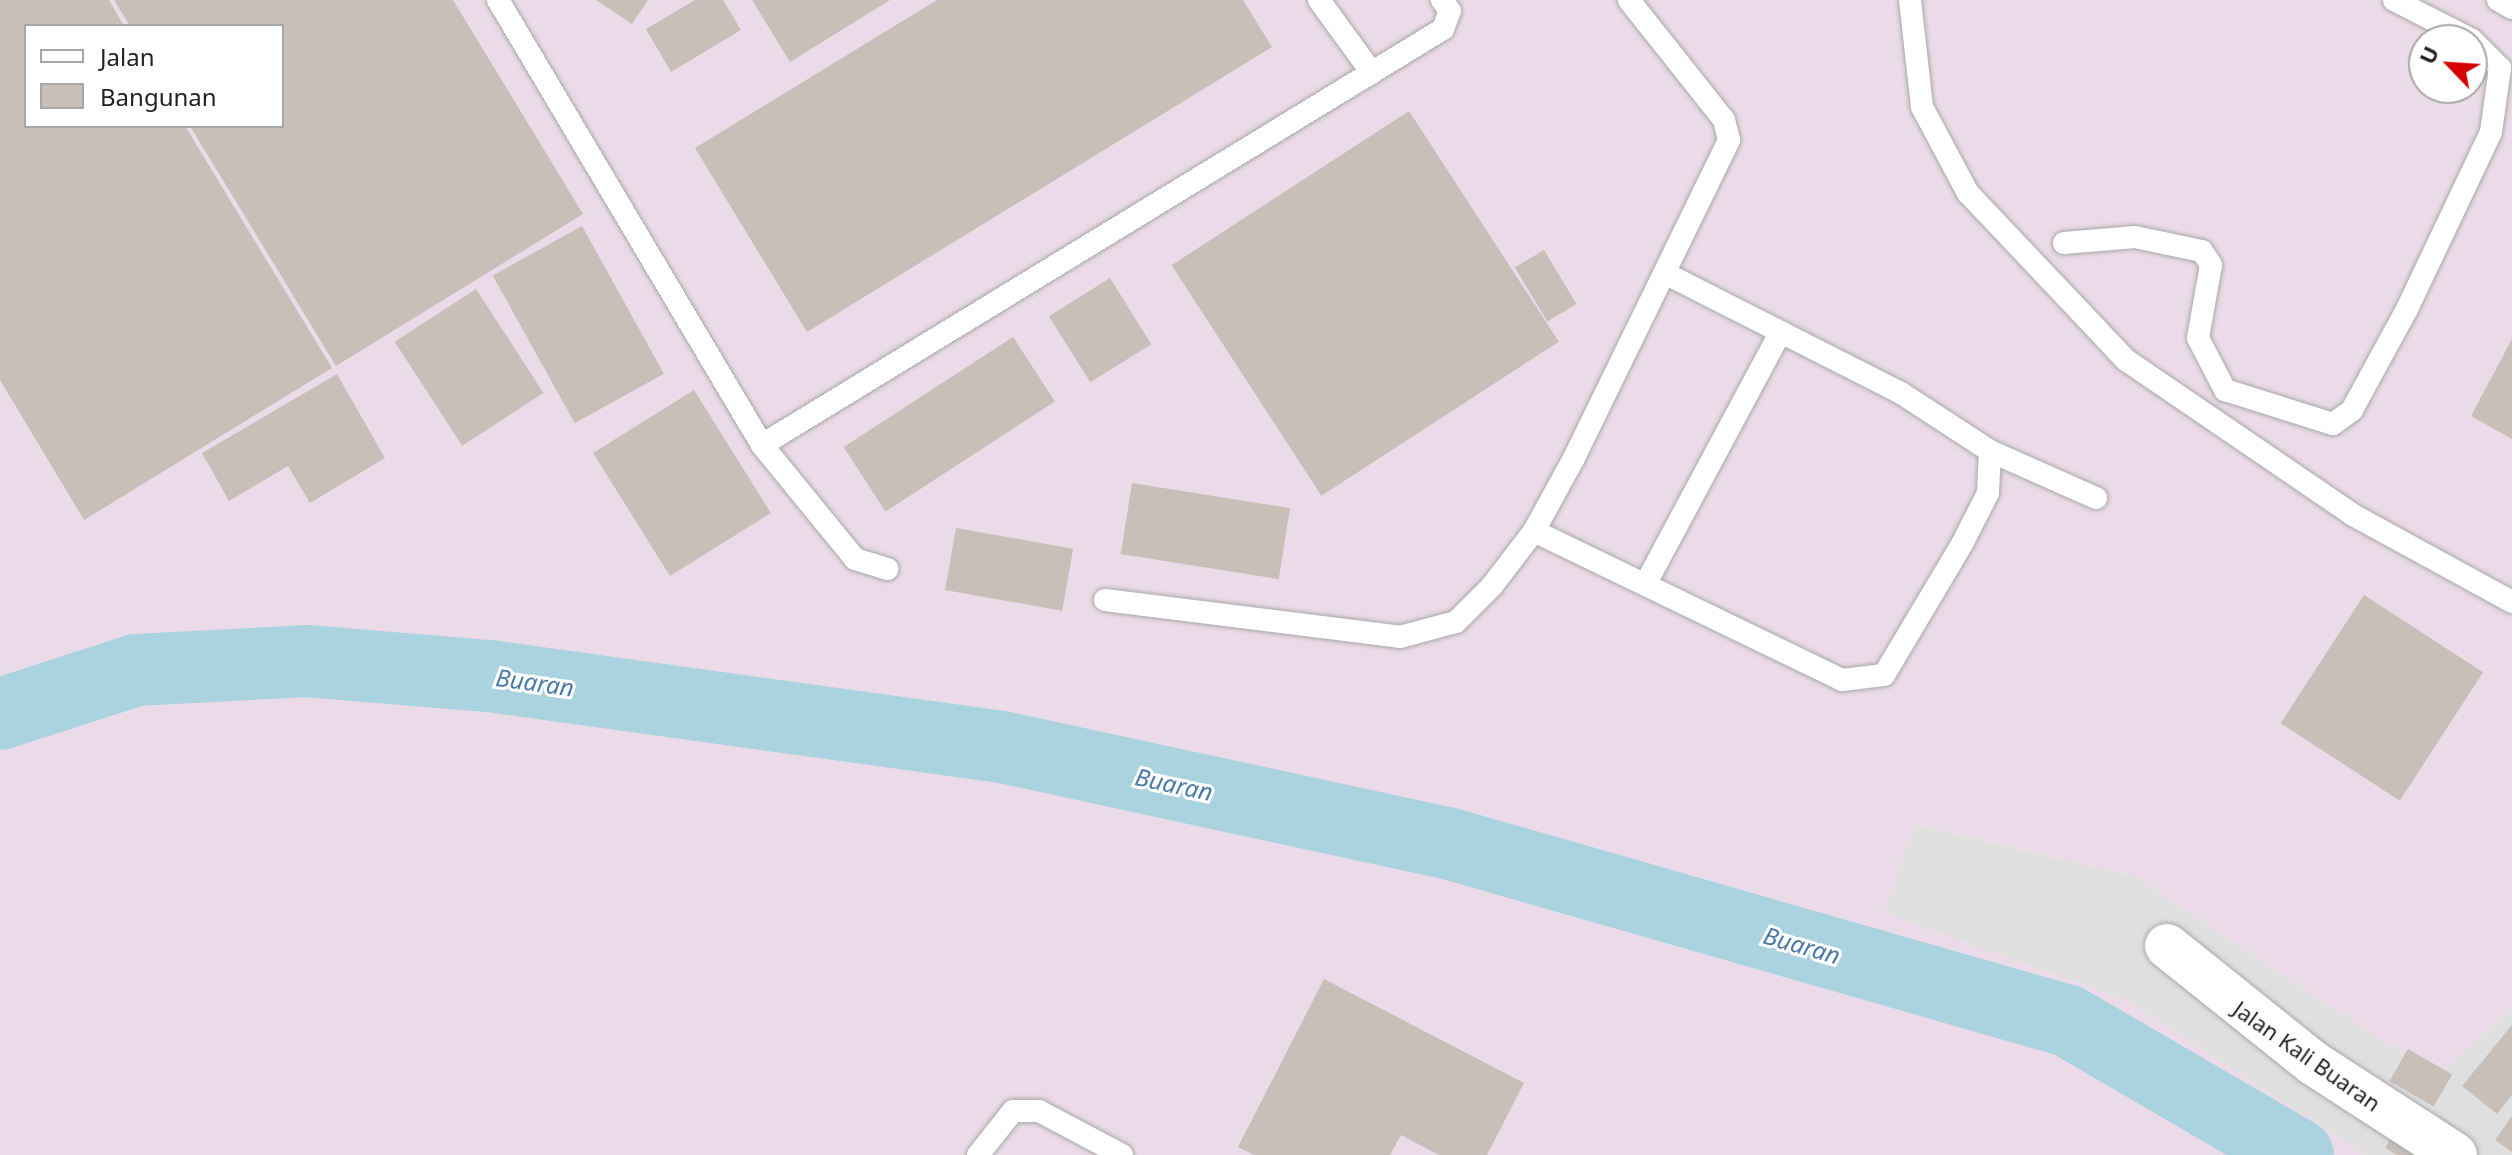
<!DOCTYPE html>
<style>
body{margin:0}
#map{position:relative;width:2512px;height:1155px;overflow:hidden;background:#f2efe9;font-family:"Noto Sans",sans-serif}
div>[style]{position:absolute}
.residential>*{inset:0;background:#e0dfdf}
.industrial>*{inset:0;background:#ebdbe8}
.river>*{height:72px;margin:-36px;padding:0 36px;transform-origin:36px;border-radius:36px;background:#aad3df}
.building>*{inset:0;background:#c7bfb8;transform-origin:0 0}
.roads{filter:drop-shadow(0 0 2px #a9a9a9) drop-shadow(0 0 2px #a9a9a9)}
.lane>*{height:22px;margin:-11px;padding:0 11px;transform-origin:11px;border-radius:11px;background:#fff}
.street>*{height:44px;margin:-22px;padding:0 22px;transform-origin:22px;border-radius:22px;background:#fff}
span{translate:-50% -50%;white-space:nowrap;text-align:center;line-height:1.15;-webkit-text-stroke:6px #fff;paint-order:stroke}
.street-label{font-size:22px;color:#222}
.water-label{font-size:24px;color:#4a7aab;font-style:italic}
.legend{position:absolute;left:24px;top:24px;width:260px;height:104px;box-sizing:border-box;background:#fff;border:2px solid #a7a7a7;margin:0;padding:10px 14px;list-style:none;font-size:24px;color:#222}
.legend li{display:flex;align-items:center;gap:16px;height:40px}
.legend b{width:40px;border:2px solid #a7a7a7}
.north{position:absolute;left:2408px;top:24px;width:80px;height:80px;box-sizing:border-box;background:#fff;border:2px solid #a7a7a7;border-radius:50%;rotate:295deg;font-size:22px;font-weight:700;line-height:32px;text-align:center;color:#222}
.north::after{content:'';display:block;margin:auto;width:28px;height:36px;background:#d40000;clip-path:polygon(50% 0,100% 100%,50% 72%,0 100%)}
</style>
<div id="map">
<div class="residential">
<div style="clip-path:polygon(1914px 824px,2136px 877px,2437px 1077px,2512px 1008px,2512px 1155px,2365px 1155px,2128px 1001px,1885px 913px)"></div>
</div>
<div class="industrial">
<div style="clip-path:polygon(evenodd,0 0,2512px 0,2512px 1008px,2437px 1077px,2136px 877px,1915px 824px,1885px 913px,2128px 1001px,2365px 1155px,0 1155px,0 0,26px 26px,282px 26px,282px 126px,26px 126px,26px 26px,0 0,2424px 40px,2472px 40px,2472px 88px,2424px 88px,2424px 40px)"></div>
</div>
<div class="river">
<div style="left:0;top:714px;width:143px;rotate:-17.9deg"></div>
<div style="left:136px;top:670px;width:170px;rotate:-3deg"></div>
<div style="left:306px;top:661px;width:184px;rotate:4.7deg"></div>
<div style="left:489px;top:676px;width:518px;rotate:7.88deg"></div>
<div style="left:1002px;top:747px;width:455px;rotate:12.2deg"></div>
<div style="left:1447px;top:843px;width:646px;rotate:15.99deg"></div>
<div style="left:2068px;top:1021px;width:266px;rotate:30.2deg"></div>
</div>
<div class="building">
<div style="clip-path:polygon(0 0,109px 0,124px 26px,26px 26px,26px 126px,185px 126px,332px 368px,84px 520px,0 380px)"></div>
<div style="clip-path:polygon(114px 0,453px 0,583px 214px,336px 366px,190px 126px,282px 126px,282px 26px,130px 26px)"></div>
<div style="clip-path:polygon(596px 0,648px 0,632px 24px)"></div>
<div style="clip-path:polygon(695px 0,723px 0,741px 30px,671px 72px,646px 29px)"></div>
<div style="clip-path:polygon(752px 0,890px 0,790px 62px)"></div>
<div style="clip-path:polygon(937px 0,1243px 0,1272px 47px,807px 332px,695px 148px)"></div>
<div style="left:1409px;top:111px;width:275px;height:283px;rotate:57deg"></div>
<div style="left:582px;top:226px;width:169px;height:102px;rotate:61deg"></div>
<div style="left:1544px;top:250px;width:63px;height:34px;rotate:59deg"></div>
<div style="left:1110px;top:278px;width:78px;height:72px;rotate:58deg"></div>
<div style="left:476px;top:289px;width:124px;height:97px;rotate:57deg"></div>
<div style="left:1013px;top:337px;width:77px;height:202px;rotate:57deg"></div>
<div style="clip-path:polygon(2512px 339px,2512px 439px,2471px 416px)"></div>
<div style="clip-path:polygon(337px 374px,385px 458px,310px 503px,288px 466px,229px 501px,202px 453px)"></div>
<div style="left:694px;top:390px;width:145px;height:119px;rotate:58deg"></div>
<div style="left:1132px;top:483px;width:160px;height:72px;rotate:9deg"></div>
<div style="left:956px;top:528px;width:119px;height:63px;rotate:10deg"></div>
<div style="left:2364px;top:595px;width:142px;height:153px;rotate:33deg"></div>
<div style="clip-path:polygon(1324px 979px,1524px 1083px,1487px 1155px,1439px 1155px,1401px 1135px,1390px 1155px,1254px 1155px,1238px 1147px)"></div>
<div style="clip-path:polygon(2512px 1025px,2512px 1095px,2497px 1114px,2462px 1086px)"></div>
<div style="left:2408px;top:1049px;width:51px;height:37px;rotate:30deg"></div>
<div style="clip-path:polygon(2512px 1116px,2512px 1152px,2495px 1140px)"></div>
<div style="clip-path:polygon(2399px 1124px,2452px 1155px,2397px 1155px,2385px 1148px)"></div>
</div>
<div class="roads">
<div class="lane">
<div style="left:498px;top:0;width:517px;rotate:59.32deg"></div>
<div style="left:762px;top:445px;width:147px;rotate:50.8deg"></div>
<div style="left:855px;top:559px;width:34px;rotate:17deg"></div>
<div style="left:1319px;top:0;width:90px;rotate:54deg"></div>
<div style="left:1910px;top:0;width:108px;rotate:83.6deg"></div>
<div style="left:1922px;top:107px;width:98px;rotate:61.9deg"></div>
<div style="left:1968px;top:193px;width:230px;rotate:46.6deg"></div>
<div style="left:2126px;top:360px;width:275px;rotate:34.3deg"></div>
<div style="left:2353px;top:515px;width:181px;rotate:28.7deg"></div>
<div style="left:2394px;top:0;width:88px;rotate:27.1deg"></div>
<div style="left:2498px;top:0;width:16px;rotate:30deg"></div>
<div style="left:2064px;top:243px;width:71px;rotate:-4.8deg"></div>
<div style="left:2135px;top:237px;width:68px;rotate:11.8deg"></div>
<div style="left:2202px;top:251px;width:17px;rotate:57deg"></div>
<div style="left:2211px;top:265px;width:74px;rotate:100.1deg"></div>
<div style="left:2198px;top:338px;width:59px;rotate:62.6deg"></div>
<div style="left:2225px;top:390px;width:113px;rotate:17.5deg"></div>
<div style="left:2333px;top:424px;width:24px;rotate:-36deg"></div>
<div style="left:2352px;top:410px;width:115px;rotate:-61.4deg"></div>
<div style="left:2407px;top:309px;width:196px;rotate:-64.6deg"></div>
<div style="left:2491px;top:132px;width:65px;rotate:-82deg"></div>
<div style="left:2500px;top:68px;width:40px;rotate:-135deg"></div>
<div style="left:762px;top:445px;width:798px;rotate:-31.42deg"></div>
<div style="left:1443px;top:29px;width:19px;rotate:-69deg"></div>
<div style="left:1450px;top:11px;width:14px;rotate:-126deg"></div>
<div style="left:1990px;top:451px;width:116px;rotate:23.9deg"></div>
<div style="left:1534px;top:531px;width:342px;rotate:25.8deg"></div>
<div style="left:1842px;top:680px;width:42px;rotate:-6.8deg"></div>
<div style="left:1884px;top:675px;width:152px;rotate:-59.2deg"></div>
<div style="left:1962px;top:544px;width:57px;rotate:-63deg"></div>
<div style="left:1988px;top:493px;width:42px;rotate:-87.3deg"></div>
<div style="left:1990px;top:451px;width:106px;rotate:-146.9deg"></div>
<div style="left:1901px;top:393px;width:263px;rotate:-153.1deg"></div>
<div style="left:1646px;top:583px;width:284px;rotate:-61.8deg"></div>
<div style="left:1105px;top:600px;width:297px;rotate:7.1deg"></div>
<div style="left:1400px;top:637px;width:58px;rotate:-15deg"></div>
<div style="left:1456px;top:622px;width:51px;rotate:-45deg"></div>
<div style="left:1492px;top:586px;width:69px;rotate:-52.6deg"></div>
<div style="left:1534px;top:531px;width:83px;rotate:-61.3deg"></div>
<div style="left:1574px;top:458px;width:354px;rotate:-64deg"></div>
<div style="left:1729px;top:140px;width:21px;rotate:-104deg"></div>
<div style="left:1724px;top:120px;width:153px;rotate:-128.4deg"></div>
<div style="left:978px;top:1155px;width:56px;rotate:-51.5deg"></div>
<div style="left:1013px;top:1111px;width:26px"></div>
<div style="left:1039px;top:1111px;width:94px;rotate:27.9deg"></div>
</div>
<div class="street">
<div style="left:2167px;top:946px;width:187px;rotate:38.7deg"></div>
<div style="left:2313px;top:1063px;width:169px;rotate:32.9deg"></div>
</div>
</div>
<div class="street-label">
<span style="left:2307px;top:1056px;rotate:35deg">Jalan Kali Buaran</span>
</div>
<div class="water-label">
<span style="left:535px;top:682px;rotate:8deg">Buaran</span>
<span style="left:1174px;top:784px;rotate:12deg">Buaran</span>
<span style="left:1802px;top:945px;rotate:16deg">Buaran</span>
</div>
<ul class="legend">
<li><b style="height:10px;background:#fff"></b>Jalan</li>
<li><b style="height:22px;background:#c7bfb8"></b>Bangunan</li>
</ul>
<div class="north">U</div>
</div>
